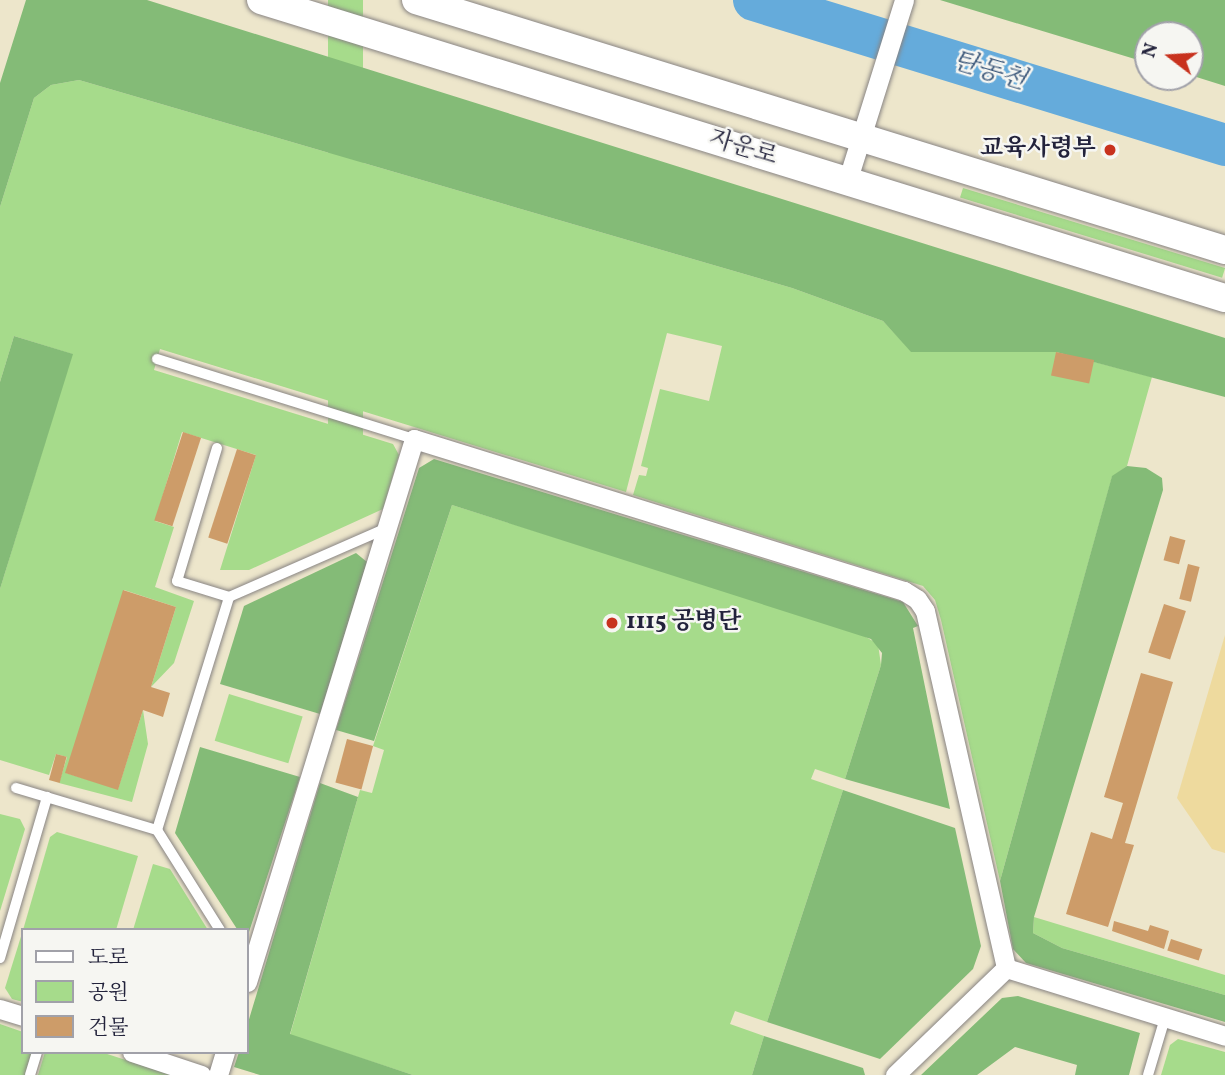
<!DOCTYPE html>
<meta charset="utf-8">
<style>
body{margin:0}
#map{position:relative;width:1225px;height:1075px;overflow:hidden;background:#ede6cb;font-family:Vollkorn,"Noto Serif KR",serif}
div>[style]{position:absolute}
.green>*{inset:0;background:#a6db8b;transform-origin:0 0}
.forest>*{inset:0;background:#84bb77}
.sand>*{inset:0;background:#eeda9e}
.river>*{height:42px;margin:-21px;padding:0 21px;transform-origin:21px;border-radius:21px;background:#65abdb}
.building>*{inset:0;background:#cd9c69;transform-origin:0 0}
.roads{filter:drop-shadow(0 0 2px #888483) drop-shadow(0 0 2px #888483)}
.lane>*{height:10px;margin:-5px;padding:0 5px;transform-origin:5px;border-radius:5px;background:#fff}
.street>*{height:19px;margin:-9.5px;padding:0 9.5px;transform-origin:9.5px;border-radius:9.5px;background:#fff}
.secondary>*{height:28px;margin:-14px;padding:0 14px;transform-origin:14px;border-radius:14px;background:#fff}
.dots>*{width:19px;height:19px;translate:-50% -50%;box-sizing:border-box;border:4px solid #f6f6f2;border-radius:50%}
span{translate:-50% -50%;white-space:nowrap;text-align:center;line-height:1.15;-webkit-text-stroke:5px #f6f6f2;paint-order:stroke}
.street-label{font-size:24px;color:#22223b}
.poi-label{font-size:24px;color:#22223b;font-weight:700}
.right{translate:-100% -50%;text-align:right}
.left{translate:0 -50%;text-align:left}
.water-label{font-size:26px;color:#3d597b;font-style:italic}
.legend{position:absolute;left:21px;top:928px;width:228px;height:126px;box-sizing:border-box;background:#f6f6f2;border:2px solid #a1a1a9;margin:0;padding:9px 12px;list-style:none;font-size:21px;color:#22223b}
.legend li{display:flex;align-items:center;gap:14px;height:35px}
.legend b{width:35px;border:2px solid #a1a1a9}
.north{position:absolute;left:1134px;top:21px;width:70px;height:70px;box-sizing:border-box;background:#f6f6f2;border:2px solid #a1a1a9;border-radius:50%;rotate:287deg;font-size:19px;font-weight:700;line-height:28px;text-align:center;color:#22223b}
.north::after{content:'';display:block;margin:auto;width:24px;height:32px;background:#c8321e;clip-path:polygon(50% 0,100% 100%,50% 72%,0 100%)}
</style>
<div id="map">
<div class="green">
<div style="left:328px;top:0;width:35px;height:453px"></div>
<div style="clip-path:polygon(79px 80px,792px 288px,883px 321px,911px 351px,1056px 352px,1152px 377px,1127px 466px,1112px 477px,1000px 881px,941px 620px,935px 600px,923px 586px,633px 495px,639px 475px,646px 476px,648px 468px,641px 466px,660px 389px,709px 401px,722px 346px,667px 333px,626px 492px,160px 349px,154px 370px,393px 444px,399px 455px,383px 509px,249px 570px,220px 570px,256px 455px,182px 432px,155px 521px,174px 527px,155px 587px,194px 601px,174px 663px,151px 687px,176px 607px,124px 590px,66px 773px,118px 789px,143px 710px,148px 744px,132px 802px,59px 783px,67px 757px,56px 754px,49px 775px,0 760px,0 589px,72px 354px,14px 336px,0 382px,0 207px,34px 98px,51px 85px)"></div>
<div style="left:963px;top:188px;width:274px;height:10px;rotate:17deg"></div>
<div style="clip-path:polygon(452px 505px,859px 633px,878px 644px,881px 665px,845px 779px,815px 769px,811px 779px,843px 790px,767px 1022px,735px 1011px,730px 1024px,764px 1036px,752px 1075px,413px 1075px,290px 1035px,360px 790px,372px 793px,384px 750px,373px 746px)"></div>
<div style="left:229px;top:694px;width:77px;height:49px;rotate:17deg"></div>
<div style="clip-path:polygon(0 814px,20px 819px,25px 829px,0 911px)"></div>
<div style="clip-path:polygon(57px 832px,138px 856px,116px 930px,23px 930px,50px 837px)"></div>
<div style="clip-path:polygon(153px 864px,170px 869px,208px 930px,133px 930px)"></div>
<div style="clip-path:polygon(1034px 917px,1225px 975px,1225px 995px,1062px 948px,1033px 933px)"></div>
<div style="clip-path:polygon(23px 930px,23px 1002px,12px 999px,5px 988px)"></div>
<div style="clip-path:polygon(0 1024px,23px 1032px,23px 1052px,32px 1052px,25px 1075px,0 1075px)"></div>
<div style="clip-path:polygon(1178px 1039px,1225px 1052px,1225px 1075px,1161px 1075px,1170px 1045px)"></div>
<div style="clip-path:polygon(45px 1052px,101px 1052px,172px 1075px,38px 1075px)"></div>
</div>
<div class="forest">
<div style="clip-path:polygon(26px 0,147px 0,1225px 338px,1225px 397px,1056px 352px,911px 352px,883px 321px,792px 288px,79px 80px,51px 85px,34px 98px,0 207px,0 83px)"></div>
<div style="clip-path:polygon(940px 0,1225px 0,1225px 86px,1190px 75px,1190px 35px,1148px 35px,1148px 63px)"></div>
<div style="clip-path:polygon(14px 336px,73px 354px,0 589px,0 382px)"></div>
<div style="clip-path:polygon(434px 459px,903px 602px,918px 626px,913px 628px,950px 809px,845px 779px,881px 665px,882px 653px,871px 639px,452px 505px,374px 741px,336px 730px,419px 468px)"></div>
<div style="clip-path:polygon(1127px 466px,1146px 468px,1162px 478px,1163px 490px,1034px 917px,1033px 933px,1062px 948px,1225px 995px,1225px 1022px,1026px 963px,1013px 949px,1000px 881px,1112px 476px)"></div>
<div style="clip-path:polygon(356px 553px,367px 562px,320px 714px,220px 684px,244px 606px)"></div>
<div style="clip-path:polygon(200px 747px,300px 777px,248px 935px,247px 930px,237px 929px,175px 833px)"></div>
<div style="clip-path:polygon(320px 783px,358px 797px,290px 1034px,413px 1075px,260px 1075px,234px 1067px,239px 1052px,247px 1052px,247px 1026px)"></div>
<div style="clip-path:polygon(843px 790px,955px 828px,981px 946px,973px 969px,880px 1059px,767px 1022px)"></div>
<div style="clip-path:polygon(1018px 996px,1140px 1033px,1129px 1075px,1075px 1075px,1077px 1065px,1015px 1047px,977px 1075px,921px 1075px,1002px 998px)"></div>
<div style="clip-path:polygon(764px 1036px,863px 1068px,865px 1075px,752px 1075px)"></div>
</div>
<div class="sand">
<div style="clip-path:polygon(1225px 635px,1225px 853px,1212px 849px,1177px 798px)"></div>
</div>
<div class="river">
<div style="left:754px;top:0;width:493px;rotate:17.1deg"></div>
</div>
<div class="building">
<div style="left:1056px;top:352px;width:39px;height:24px;rotate:12deg"></div>
<div style="left:183px;top:432px;width:19px;height:93px;rotate:18deg"></div>
<div style="left:237px;top:449px;width:20px;height:93px;rotate:18deg"></div>
<div style="left:1170px;top:536px;width:16px;height:25px;rotate:15deg"></div>
<div style="left:1188px;top:564px;width:12px;height:36px;rotate:14deg"></div>
<div style="clip-path:polygon(123px 590px,176px 607px,151px 687px,170px 693px,163px 717px,143px 710px,118px 790px,65px 773px)"></div>
<div style="left:1164px;top:604px;width:23px;height:51px;rotate:18deg"></div>
<div style="clip-path:polygon(1141px 673px,1173px 682px,1125px 843px,1134px 845px,1108px 927px,1066px 914px,1091px 832px,1112px 839px,1123px 803px,1104px 797px)"></div>
<div style="left:347px;top:739px;width:27px;height:45px;rotate:15deg"></div>
<div style="left:56px;top:754px;width:11px;height:27px;rotate:15deg"></div>
<div style="clip-path:polygon(1114px 921px,1148px 931px,1150px 925px,1169px 931px,1164px 949px,1112px 931px)"></div>
<div style="left:1171px;top:939px;width:33px;height:12px;rotate:18deg"></div>
</div>
<div class="roads">
<div class="lane">
<div style="left:157px;top:359px;width:269px;rotate:17.3deg"></div>
<div style="left:217px;top:448px;width:139px;rotate:106.7deg"></div>
<div style="left:177px;top:581px;width:54px;rotate:17.1deg"></div>
<div style="left:16px;top:788px;width:147px;rotate:16.6deg"></div>
<div style="left:157px;top:830px;width:118px;rotate:57.8deg"></div>
<div style="left:157px;top:830px;width:244px;rotate:-72.8deg"></div>
<div style="left:229px;top:597px;width:172px;rotate:-23.6deg"></div>
<div style="left:0;top:958px;width:168px;rotate:-73.7deg"></div>
<div style="left:30px;top:1075px;width:24px;rotate:-73deg"></div>
<div style="left:1148px;top:1075px;width:59px;rotate:-73.4deg"></div>
</div>
<div class="street">
<div style="left:847px;top:182px;width:191px;rotate:-72.6deg"></div>
<div style="left:1006px;top:968px;width:229px;rotate:17.2deg"></div>
<div style="left:247px;top:982px;width:568px;rotate:-72.9deg"></div>
<div style="left:414px;top:439px;width:513px;rotate:17.23deg"></div>
<div style="left:904px;top:591px;width:15px;rotate:32deg"></div>
<div style="left:917px;top:599px;width:14px;rotate:56deg"></div>
<div style="left:925px;top:611px;width:366px;rotate:77.2deg"></div>
<div style="left:0;top:1009px;width:24px;rotate:17deg"></div>
<div style="left:132px;top:1052px;width:73px;rotate:18.4deg"></div>
<div style="left:218px;top:1075px;width:24px;rotate:-73deg"></div>
<div style="left:895px;top:1075px;width:154px;rotate:-43.9deg"></div>
</div>
<div class="secondary">
<div style="left:261px;top:0;width:1009px;rotate:17.18deg"></div>
<div style="left:416px;top:0;width:847px;rotate:17.17deg"></div>
</div>
</div>
<div class="dots">
<div style="left:1110px;top:150px;background:#c8321e"></div>
<div style="left:612px;top:623px;background:#c8321e"></div>
</div>
<div class="street-label">
<span style="left:743px;top:149px;rotate:17deg">자운로</span>
</div>
<div class="poi-label">
<span class="right" style="left:1096px;top:150px">교육사령부</span>
<span class="left" style="left:626px;top:623px">1115 공병단</span>
</div>
<div class="water-label">
<span style="left:989px;top:72px;rotate:17deg">탄동천</span>
</div>
<ul class="legend">
<li><b style="height:9px;background:#fff"></b>도로</li>
<li><b style="height:19px;background:#a6db8b"></b>공원</li>
<li><b style="height:19px;background:#cd9c69"></b>건물</li>
</ul>
<div class="north">N</div>
</div>
